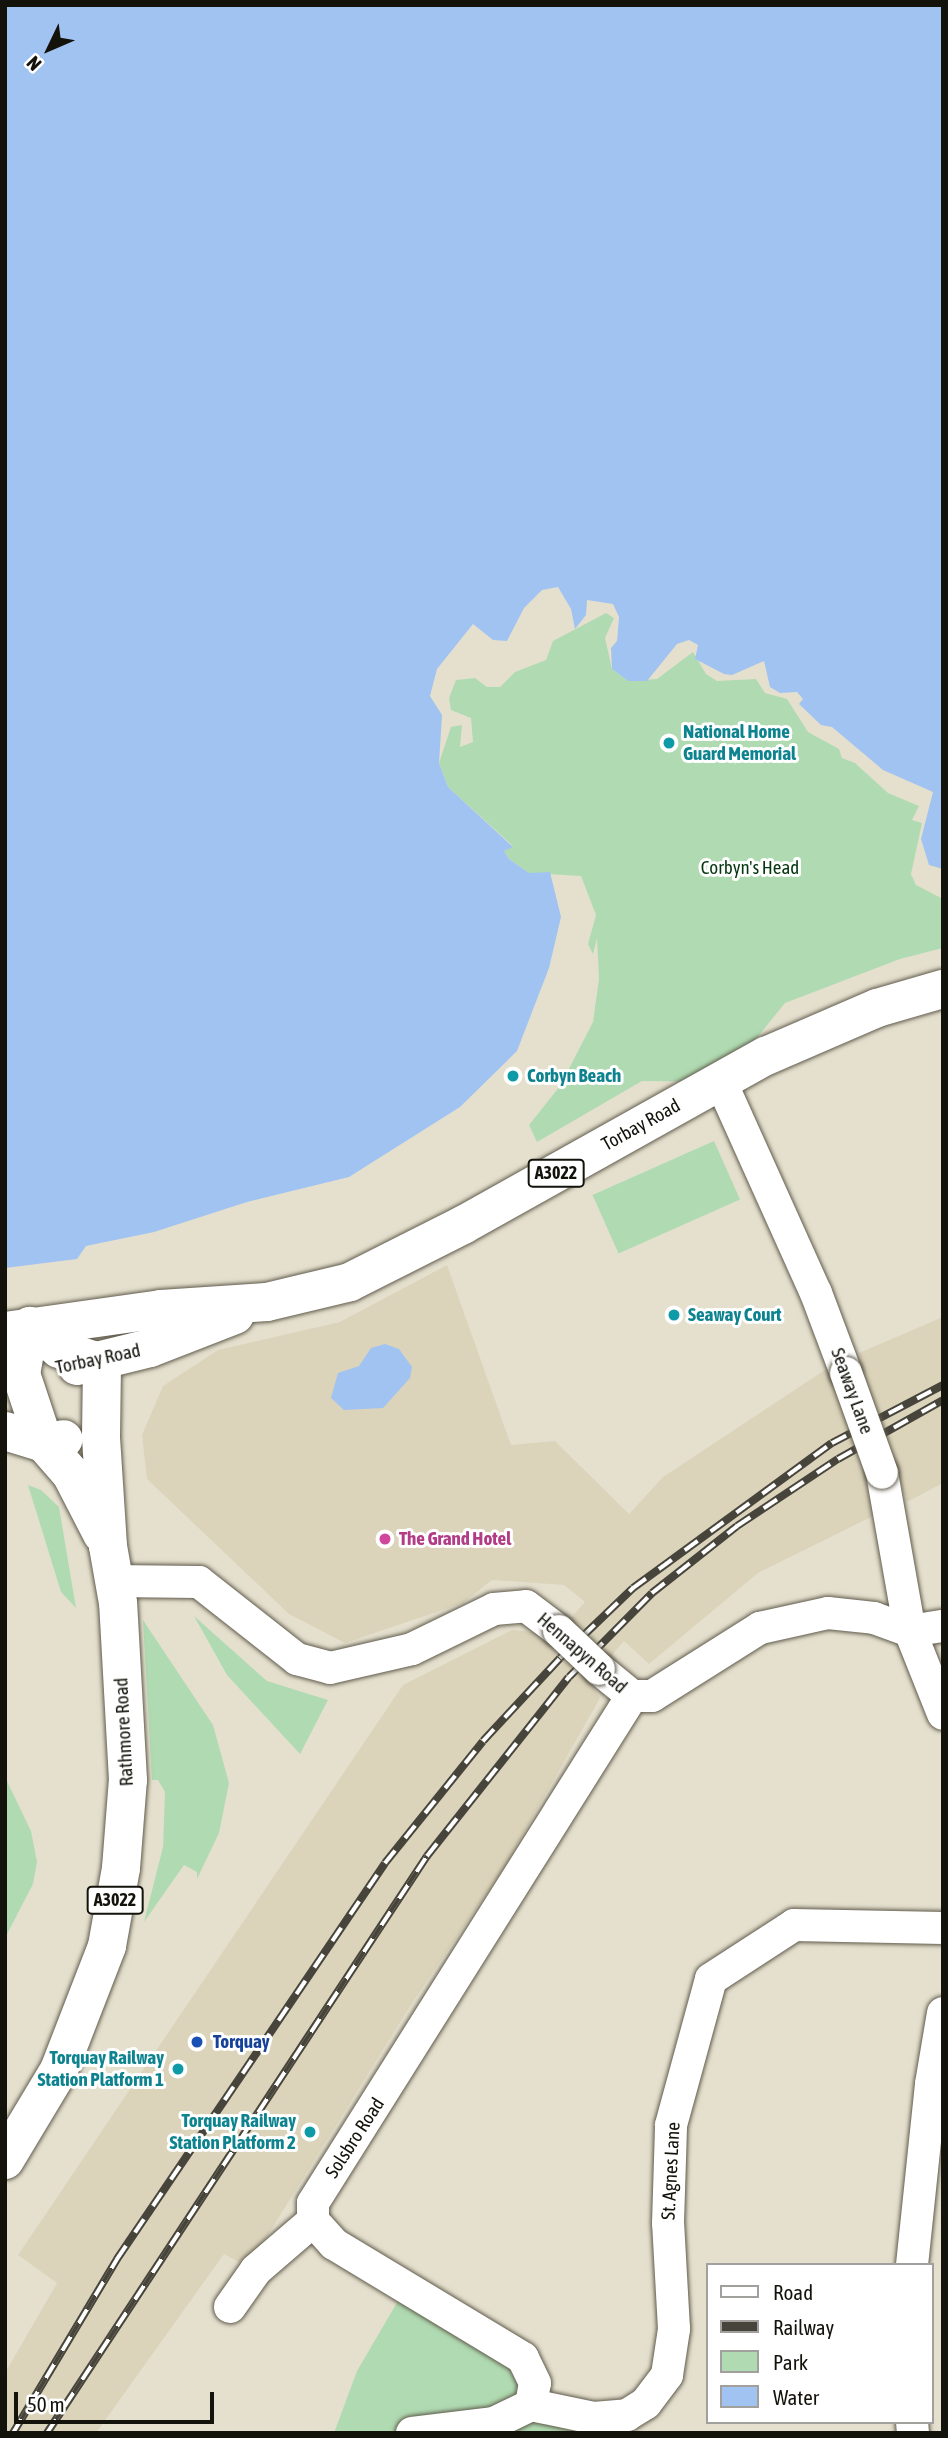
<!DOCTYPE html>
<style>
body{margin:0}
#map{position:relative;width:948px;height:2438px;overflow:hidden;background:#e5e0ce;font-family:"Asap Condensed",sans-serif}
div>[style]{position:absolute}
.built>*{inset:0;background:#dbd4bb}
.green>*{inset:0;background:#b0dbb2;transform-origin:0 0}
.water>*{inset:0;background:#a0c3f2}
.roads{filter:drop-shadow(0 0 2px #605b4c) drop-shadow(0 0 2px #605b4c)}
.minor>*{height:32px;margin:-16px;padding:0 16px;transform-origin:16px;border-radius:16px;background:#fff}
.primary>*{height:38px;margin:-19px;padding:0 19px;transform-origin:19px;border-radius:19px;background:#fff}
.rail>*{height:8px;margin-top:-4px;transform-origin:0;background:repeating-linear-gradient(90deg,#fff 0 16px,#46443b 0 32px);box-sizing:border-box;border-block:2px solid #46443b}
.bridges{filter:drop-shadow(0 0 2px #605b4c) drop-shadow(0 0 2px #605b4c)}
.minor-bridge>*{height:32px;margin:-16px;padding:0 16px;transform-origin:16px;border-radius:16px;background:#fff}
.dots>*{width:19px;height:19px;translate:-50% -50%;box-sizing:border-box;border:4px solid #fff;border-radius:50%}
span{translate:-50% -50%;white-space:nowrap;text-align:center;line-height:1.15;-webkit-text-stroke:6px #fff;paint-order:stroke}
.shield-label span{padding:2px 5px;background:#fff;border:2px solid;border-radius:5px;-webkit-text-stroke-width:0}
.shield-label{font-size:18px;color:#13120b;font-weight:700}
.culture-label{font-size:19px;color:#0d838f;font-weight:700}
.left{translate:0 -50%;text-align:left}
.right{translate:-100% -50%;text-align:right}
.park-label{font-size:19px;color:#04370f}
.street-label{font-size:19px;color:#13120b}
.hotel-label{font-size:19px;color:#b23c85;font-weight:700}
.transit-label{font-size:19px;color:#164399;font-weight:700}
.frame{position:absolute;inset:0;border:7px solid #13120b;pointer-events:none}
.legend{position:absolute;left:706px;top:2263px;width:228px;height:161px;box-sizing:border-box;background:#fff;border:2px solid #a1a09d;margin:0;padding:9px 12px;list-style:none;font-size:21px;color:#13120b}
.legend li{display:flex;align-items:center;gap:14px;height:35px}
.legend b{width:35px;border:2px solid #a1a09d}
.north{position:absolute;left:14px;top:14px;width:70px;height:70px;-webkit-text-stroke:5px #fff;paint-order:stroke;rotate:226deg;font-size:19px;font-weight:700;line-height:28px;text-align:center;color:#13120b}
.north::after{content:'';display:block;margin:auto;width:24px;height:32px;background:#13120b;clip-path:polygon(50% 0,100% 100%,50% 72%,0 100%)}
.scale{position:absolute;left:14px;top:2392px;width:200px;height:32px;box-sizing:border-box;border:4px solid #13120b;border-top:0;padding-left:9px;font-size:21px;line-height:24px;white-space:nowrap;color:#13120b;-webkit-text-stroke:5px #fff;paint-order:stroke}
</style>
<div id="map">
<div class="built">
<div style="clip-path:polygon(447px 1265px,511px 1445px,555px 1441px,629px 1514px,663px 1477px,831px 1366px,838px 1386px,866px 1376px,859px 1353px,943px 1317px,943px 1483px,907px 1502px,892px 1457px,863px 1475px,875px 1515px,758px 1573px,649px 1664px,624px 1641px,589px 1682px,600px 1698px,505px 1866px,412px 2003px,248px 2267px,224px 2254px,96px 2433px,5px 2433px,5px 2373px,57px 2283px,18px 2255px,403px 1685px,512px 1630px,534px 1632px,548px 1644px,585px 1602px,564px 1585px,492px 1580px,463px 1603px,345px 1643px,289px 1614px,147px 1479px,142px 1435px,163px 1386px,218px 1350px,340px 1322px)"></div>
</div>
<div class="green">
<div style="clip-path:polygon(606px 613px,614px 618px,605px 638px,612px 669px,628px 681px,657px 679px,693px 652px,706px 674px,717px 681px,756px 679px,765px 693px,787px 699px,808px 732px,839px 749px,842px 758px,855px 763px,888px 793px,919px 806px,912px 820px,922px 823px,911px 874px,916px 885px,943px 899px,943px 948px,900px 959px,785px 1003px,721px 1082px,642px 1081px,537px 1142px,529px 1125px,560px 1086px,593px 1022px,599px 979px,597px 938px,593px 954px,588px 944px,596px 915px,581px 876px,529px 873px,509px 859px,504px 851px,513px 846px,448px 787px,439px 763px,451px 727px,462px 725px,460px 747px,473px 742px,471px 718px,451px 710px,449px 698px,456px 680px,475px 678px,487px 687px,500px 687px,515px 672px,546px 660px,553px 641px)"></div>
<div style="left:714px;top:1141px;width:64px;height:133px;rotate:66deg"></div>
<div style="clip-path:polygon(28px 1485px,41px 1490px,59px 1507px,76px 1608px,61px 1592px)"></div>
<div style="clip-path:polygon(194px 1616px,267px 1681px,328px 1700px,300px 1754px,227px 1675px)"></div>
<div style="clip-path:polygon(143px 1620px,213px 1725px,229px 1783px,219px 1833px,197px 1879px,197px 1872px,184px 1865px,144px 1922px,163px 1847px,165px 1792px,158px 1780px,152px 1780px)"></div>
<div style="clip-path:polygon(5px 1777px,31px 1831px,37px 1862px,33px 1884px,5px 1938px)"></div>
<div style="clip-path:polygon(406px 2287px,490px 2337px,532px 2391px,627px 2415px,632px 2433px,334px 2433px,357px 2371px)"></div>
</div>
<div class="water">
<div style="clip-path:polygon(5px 5px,943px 5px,943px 869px,929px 865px,921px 839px,933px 792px,883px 770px,832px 727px,821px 725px,799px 704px,803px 699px,797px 692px,780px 693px,770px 687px,764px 661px,732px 675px,724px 674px,695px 659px,698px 645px,689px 640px,677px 644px,647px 681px,628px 681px,612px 669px,611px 648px,617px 641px,619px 617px,613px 604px,587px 600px,586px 615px,575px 629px,571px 609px,558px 587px,542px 590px,524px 608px,507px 641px,493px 640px,473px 624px,437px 669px,430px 696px,442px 715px,439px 763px,448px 787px,513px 847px,504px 851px,509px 859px,529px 873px,550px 872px,561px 917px,549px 968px,517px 1051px,460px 1107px,349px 1177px,247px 1202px,154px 1232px,86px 1246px,77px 1259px,5px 1268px)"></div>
<div style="clip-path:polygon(385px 1344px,399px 1349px,412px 1367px,410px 1378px,383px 1408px,344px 1410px,331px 1398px,338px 1373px,359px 1366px,371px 1348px)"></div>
</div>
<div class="roads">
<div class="minor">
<div style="left:721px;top:1082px;width:231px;rotate:65.8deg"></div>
<div style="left:816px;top:1293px;width:85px;rotate:69.4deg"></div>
<div style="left:882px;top:1473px;width:160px;rotate:80deg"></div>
<div style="left:910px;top:1631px;width:89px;rotate:68.3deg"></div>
<div style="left:113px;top:1581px;width:86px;rotate:0.7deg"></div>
<div style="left:199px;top:1582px;width:125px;rotate:38.2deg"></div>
<div style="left:297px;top:1659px;width:34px;rotate:15deg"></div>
<div style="left:330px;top:1668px;width:84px;rotate:-13deg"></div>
<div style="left:412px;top:1649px;width:91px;rotate:-26deg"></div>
<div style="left:494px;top:1609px;width:32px;rotate:-5deg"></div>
<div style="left:526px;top:1606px;width:41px;rotate:37.1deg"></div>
<div style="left:599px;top:1669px;width:43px;rotate:39.3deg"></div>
<div style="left:632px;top:1696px;width:20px"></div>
<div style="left:652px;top:1696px;width:128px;rotate:-32.2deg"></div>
<div style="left:760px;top:1628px;width:70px;rotate:-12.4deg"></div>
<div style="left:828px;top:1613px;width:46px;rotate:6.2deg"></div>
<div style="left:874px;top:1618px;width:38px;rotate:20deg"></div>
<div style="left:910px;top:1631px;width:33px;rotate:-9deg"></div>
<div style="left:912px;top:2265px;width:182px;rotate:-84deg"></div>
<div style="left:931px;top:2084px;width:72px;rotate:-80.4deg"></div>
<div style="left:230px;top:2307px;width:45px;rotate:-54.9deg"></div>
<div style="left:256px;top:2270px;width:75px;rotate:-40.7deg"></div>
<div style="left:531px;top:2405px;width:22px;rotate:-80deg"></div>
<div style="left:535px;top:2383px;width:28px;rotate:-116deg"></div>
<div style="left:523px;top:2358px;width:221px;rotate:-148.9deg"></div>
<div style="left:334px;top:2244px;width:31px;rotate:-132deg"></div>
<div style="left:313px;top:2221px;width:18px;rotate:-90deg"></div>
<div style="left:313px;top:2203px;width:599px;rotate:-57.82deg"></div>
<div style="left:531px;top:2405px;width:64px;rotate:11.7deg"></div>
<div style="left:594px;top:2418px;width:33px;rotate:-5deg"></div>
<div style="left:627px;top:2415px;width:22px;rotate:-32deg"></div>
<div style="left:646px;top:2403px;width:35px;rotate:-53deg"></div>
<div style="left:667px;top:2375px;width:47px;rotate:-81.3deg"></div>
<div style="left:674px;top:2329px;width:106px;rotate:-93.2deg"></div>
<div style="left:668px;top:2223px;width:98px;rotate:-88.2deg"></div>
<div style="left:671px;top:2125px;width:151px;rotate:-74.7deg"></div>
<div style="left:711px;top:1979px;width:99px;rotate:-33deg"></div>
<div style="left:794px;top:1925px;width:149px;rotate:1.2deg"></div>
<div style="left:912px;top:2422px;width:11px;rotate:85deg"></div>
<div style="left:412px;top:2433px;width:83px;rotate:-7deg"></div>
<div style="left:494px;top:2423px;width:41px;rotate:-25.9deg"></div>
</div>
<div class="primary">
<div style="left:5px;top:1331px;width:158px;rotate:-8deg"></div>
<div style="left:161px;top:1309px;width:106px;rotate:-3.8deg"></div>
<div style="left:267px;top:1302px;width:85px;rotate:-13.5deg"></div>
<div style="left:350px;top:1282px;width:127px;rotate:-26.8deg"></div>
<div style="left:463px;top:1225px;width:347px;rotate:-29.2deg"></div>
<div style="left:766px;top:1056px;width:121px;rotate:-23.4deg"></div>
<div style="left:877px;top:1008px;width:69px;rotate:-16.1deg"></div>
<div style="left:77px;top:1366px;width:75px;rotate:-13.9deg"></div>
<div style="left:150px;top:1348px;width:91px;rotate:-21.2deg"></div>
<div style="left:5px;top:1431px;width:41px;rotate:17.1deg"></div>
<div style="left:44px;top:1443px;width:20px;rotate:-11deg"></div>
<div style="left:102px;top:1534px;width:68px;rotate:-117.3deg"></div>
<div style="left:71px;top:1474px;width:41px;rotate:-131.1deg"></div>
<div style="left:44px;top:1443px;width:73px;rotate:-108.4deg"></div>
<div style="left:21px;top:1374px;width:49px;rotate:-79.4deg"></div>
<div style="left:30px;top:1326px;width:37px;rotate:38deg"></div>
<div style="left:59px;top:1349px;width:45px;rotate:18deg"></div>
<div style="left:5px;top:2160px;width:105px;rotate:-59deg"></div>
<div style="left:59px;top:2070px;width:133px;rotate:-68.8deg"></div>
<div style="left:107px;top:1946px;width:79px;rotate:-79.8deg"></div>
<div style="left:121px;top:1868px;width:88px;rotate:-85.5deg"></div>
<div style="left:128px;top:1780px;width:177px;rotate:-93.2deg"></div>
<div style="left:118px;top:1603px;width:58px;rotate:-100deg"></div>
<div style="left:108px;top:1546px;width:109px;rotate:-93.7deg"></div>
<div style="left:101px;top:1437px;width:74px;rotate:-89.2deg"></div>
</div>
</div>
<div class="rail">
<div style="left:13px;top:2433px;width:203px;rotate:-59.1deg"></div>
<div style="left:117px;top:2259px;width:478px;rotate:-55.9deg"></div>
<div style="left:385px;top:1863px;width:156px;rotate:-51.2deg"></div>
<div style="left:483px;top:1741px;width:113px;rotate:-47.1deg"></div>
<div style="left:560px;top:1658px;width:101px;rotate:-43.8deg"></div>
<div style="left:633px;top:1588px;width:246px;rotate:-36.1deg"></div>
<div style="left:832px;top:1443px;width:125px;rotate:-27.6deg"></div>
<div style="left:47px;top:2433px;width:691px;rotate:-56.63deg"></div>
<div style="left:427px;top:1856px;width:228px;rotate:-51.6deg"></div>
<div style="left:569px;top:1677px;width:118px;rotate:-45.3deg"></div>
<div style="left:652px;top:1593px;width:108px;rotate:-38.2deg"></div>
<div style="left:737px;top:1526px;width:121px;rotate:-33.6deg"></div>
<div style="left:838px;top:1459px;width:120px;rotate:-29.3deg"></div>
</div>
<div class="bridges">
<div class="minor-bridge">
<div style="left:846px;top:1373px;width:106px;rotate:70.2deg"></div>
<div style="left:559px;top:1631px;width:55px;rotate:43.5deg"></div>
</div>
</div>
<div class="dots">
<div style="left:669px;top:743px;background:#0f9aa8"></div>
<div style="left:513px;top:1076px;background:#0f9aa8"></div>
<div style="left:674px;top:1315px;background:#0f9aa8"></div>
<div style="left:385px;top:1539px;background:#d1479c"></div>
<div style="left:197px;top:2042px;background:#1a4fb4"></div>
<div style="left:178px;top:2069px;background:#0f9aa8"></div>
<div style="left:310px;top:2132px;background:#0f9aa8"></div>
</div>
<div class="shield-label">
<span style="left:556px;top:1173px">A3022</span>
<span style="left:115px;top:1900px">A3022</span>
</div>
<div class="culture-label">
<span class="left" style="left:683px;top:743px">National Home<br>Guard Memorial</span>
<span class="left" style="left:527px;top:1076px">Corbyn Beach</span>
<span class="left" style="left:688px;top:1315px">Seaway Court</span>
<span class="right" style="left:164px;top:2069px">Torquay Railway<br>Station Platform 1</span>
<span class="right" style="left:296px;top:2132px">Torquay Railway<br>Station Platform 2</span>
</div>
<div class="park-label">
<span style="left:750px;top:868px">Corbyn's Head</span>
</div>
<div class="street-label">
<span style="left:641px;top:1125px;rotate:-29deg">Torbay Road</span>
<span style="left:98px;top:1359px;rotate:-12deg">Torbay Road</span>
<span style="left:852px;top:1391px;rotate:70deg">Seaway Lane</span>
<span style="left:582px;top:1653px;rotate:41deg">Hennapyn Road</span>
<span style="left:124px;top:1732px;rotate:-93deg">Rathmore Road</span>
<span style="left:355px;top:2138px;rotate:-57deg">Solsbro Road</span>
<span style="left:671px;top:2171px;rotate:-87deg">St. Agnes Lane</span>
</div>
<div class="hotel-label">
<span class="left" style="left:399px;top:1539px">The Grand Hotel</span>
</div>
<div class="transit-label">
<span class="left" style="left:213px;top:2042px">Torquay</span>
</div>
<div class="frame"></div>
<ul class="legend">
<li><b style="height:9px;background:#fff"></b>Road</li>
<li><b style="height:9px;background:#46443b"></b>Railway</li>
<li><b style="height:19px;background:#b0dbb2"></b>Park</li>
<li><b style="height:19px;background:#a0c3f2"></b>Water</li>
</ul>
<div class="north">N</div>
<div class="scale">50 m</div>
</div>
